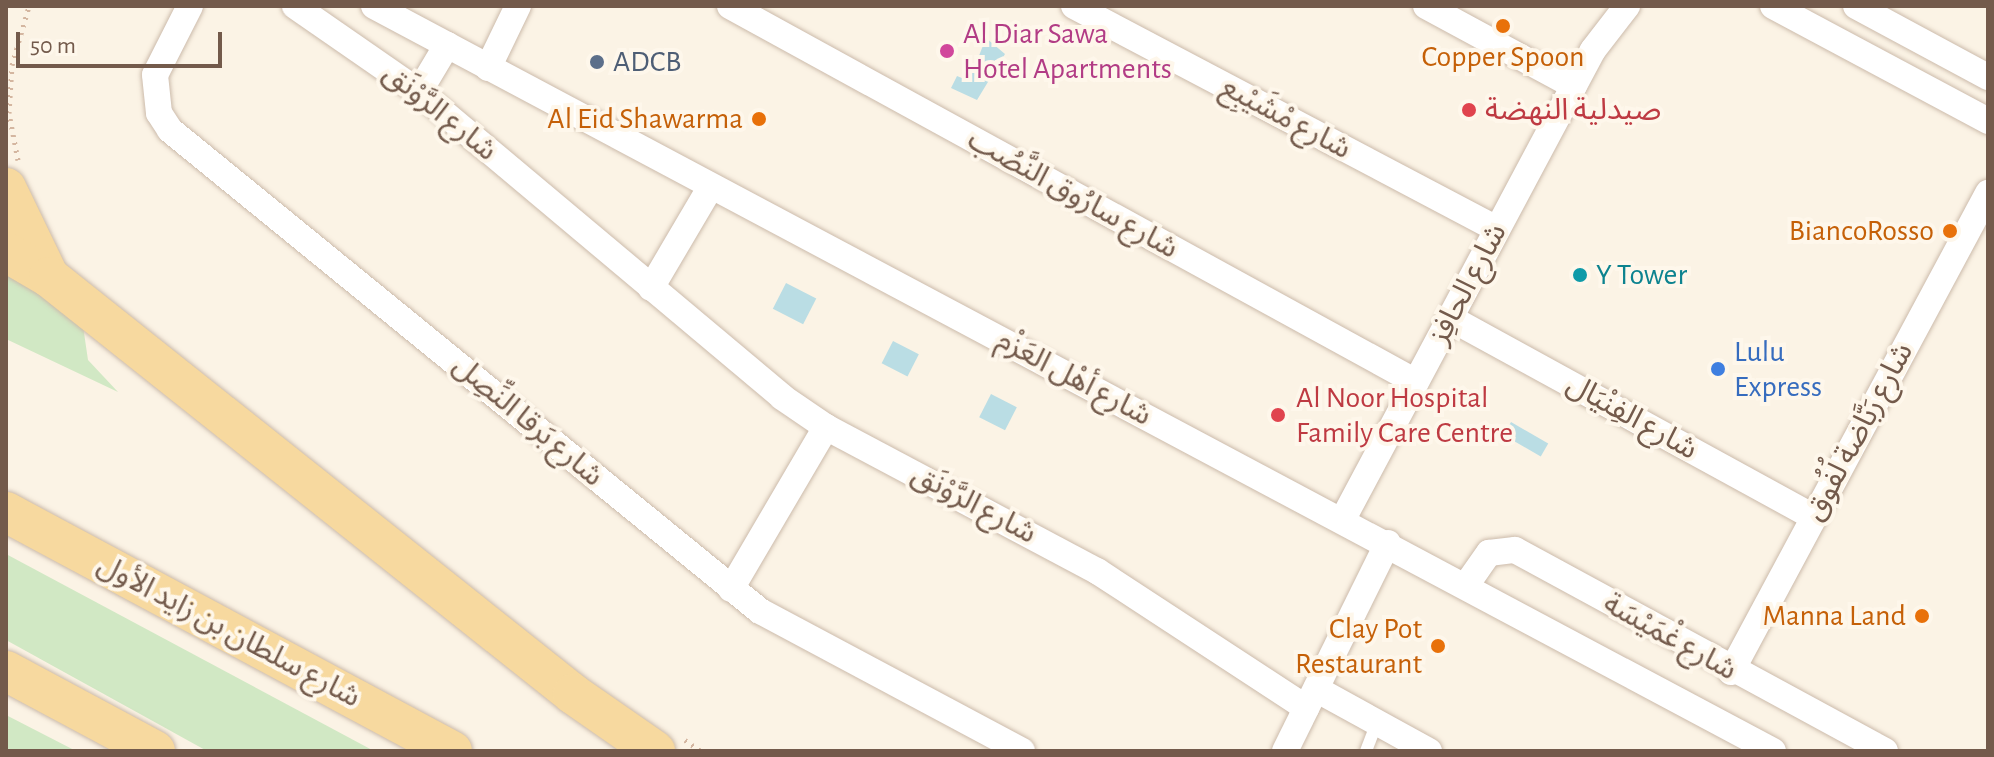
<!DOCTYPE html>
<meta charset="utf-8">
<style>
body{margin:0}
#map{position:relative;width:1994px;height:757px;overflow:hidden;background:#fbf3e5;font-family:"Alegreya Sans","Noto Sans Arabic",sans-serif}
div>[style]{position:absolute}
.green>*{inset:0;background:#d1e8c4}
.water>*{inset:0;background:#badde4;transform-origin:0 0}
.path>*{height:5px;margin-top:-2.5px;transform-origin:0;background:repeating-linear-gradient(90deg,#d4b6a0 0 2px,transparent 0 8px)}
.roads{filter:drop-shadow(0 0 2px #ccbbab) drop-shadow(0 0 2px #ccbbab)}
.service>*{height:12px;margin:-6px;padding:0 6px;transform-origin:6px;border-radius:6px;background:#fff}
.minor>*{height:26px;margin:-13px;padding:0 13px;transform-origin:13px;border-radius:13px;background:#fff}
.primary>*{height:40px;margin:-20px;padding:0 20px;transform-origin:20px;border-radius:20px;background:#f7d99f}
.dots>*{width:22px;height:22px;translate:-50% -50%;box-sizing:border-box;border:4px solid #fef7eb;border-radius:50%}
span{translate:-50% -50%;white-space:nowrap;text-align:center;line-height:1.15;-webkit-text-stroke:8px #fef7eb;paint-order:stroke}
.hotel-label{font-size:30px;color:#b23c85}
.left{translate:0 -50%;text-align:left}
.food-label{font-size:30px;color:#c56008}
.right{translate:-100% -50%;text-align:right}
.service-label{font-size:30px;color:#4e5e75}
.health-label{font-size:30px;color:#be3a42}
.street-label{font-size:30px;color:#735a4b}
.culture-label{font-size:30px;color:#0d838f}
.shop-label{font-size:30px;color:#366cbe}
.frame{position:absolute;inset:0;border:8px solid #735a4b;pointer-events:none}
.scale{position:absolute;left:16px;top:32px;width:206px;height:36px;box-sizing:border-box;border:4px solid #735a4b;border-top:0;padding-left:10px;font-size:24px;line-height:28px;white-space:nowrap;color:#735a4b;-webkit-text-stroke:6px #fef7eb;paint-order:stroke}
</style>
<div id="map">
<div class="green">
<div style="clip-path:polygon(6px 271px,44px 293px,83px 326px,88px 360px,118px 392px,6px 339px)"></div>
<div style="clip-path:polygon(6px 554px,374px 751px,207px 751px,6px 640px)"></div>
<div style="clip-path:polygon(6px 715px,76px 751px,6px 751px)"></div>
</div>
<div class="water">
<div style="clip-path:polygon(986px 38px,1005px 54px,977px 100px,951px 88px,957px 76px,969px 81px)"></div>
<div style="left:786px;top:283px;width:34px;height:29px;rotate:27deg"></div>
<div style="left:893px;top:341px;width:29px;height:25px;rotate:27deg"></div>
<div style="left:991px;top:394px;width:29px;height:26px;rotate:27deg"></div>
<div style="left:1511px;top:422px;width:43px;height:15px;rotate:30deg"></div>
</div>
<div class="path">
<div style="left:18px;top:160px;width:48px;rotate:-100.8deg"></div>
<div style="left:9px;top:113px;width:48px;rotate:-86.4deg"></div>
<div style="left:12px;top:65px;width:61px;rotate:-73.9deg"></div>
<div style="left:685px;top:740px;width:19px;rotate:35deg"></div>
</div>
<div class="roads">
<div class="service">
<div style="left:1366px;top:751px;width:30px;rotate:-69deg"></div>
</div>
<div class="minor">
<div style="left:190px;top:6px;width:77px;rotate:116.9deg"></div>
<div style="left:155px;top:75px;width:38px;rotate:84deg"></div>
<div style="left:159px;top:113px;width:20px;rotate:57deg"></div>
<div style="left:170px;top:130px;width:761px;rotate:39.19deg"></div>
<div style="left:760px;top:611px;width:297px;rotate:28.1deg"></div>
<div style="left:295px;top:6px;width:151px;rotate:34.7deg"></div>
<div style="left:419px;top:92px;width:474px;rotate:40deg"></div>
<div style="left:782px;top:397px;width:53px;rotate:34.3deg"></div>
<div style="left:826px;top:427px;width:307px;rotate:28deg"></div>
<div style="left:1097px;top:571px;width:250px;rotate:33.2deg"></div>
<div style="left:374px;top:6px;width:1585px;rotate:28.04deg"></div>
<div style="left:730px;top:6px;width:782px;rotate:28.73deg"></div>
<div style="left:1074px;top:6px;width:478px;rotate:27.8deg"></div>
<div style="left:1426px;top:6px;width:168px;rotate:28.4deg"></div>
<div style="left:1773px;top:6px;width:244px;rotate:28.1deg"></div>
<div style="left:1856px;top:6px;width:150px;rotate:28.3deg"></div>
<div style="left:488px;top:68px;width:69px;rotate:-64.2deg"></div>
<div style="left:419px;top:92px;width:55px;rotate:-59.2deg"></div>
<div style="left:651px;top:288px;width:118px;rotate:-59.5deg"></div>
<div style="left:1450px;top:318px;width:414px;rotate:28.7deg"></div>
<div style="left:1343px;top:519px;width:531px;rotate:-61.94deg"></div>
<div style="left:1593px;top:50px;width:56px;rotate:-52.3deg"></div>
<div style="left:1467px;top:584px;width:38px;rotate:-55deg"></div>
<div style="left:1489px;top:553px;width:26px;rotate:-7deg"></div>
<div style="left:1515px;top:550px;width:421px;rotate:28.5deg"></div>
<div style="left:731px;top:589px;width:188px;rotate:-59.6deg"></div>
<div style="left:1731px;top:672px;width:544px;rotate:-61.78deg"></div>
<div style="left:1316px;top:689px;width:129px;rotate:28.8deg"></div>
<div style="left:1285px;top:751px;width:232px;rotate:-63.7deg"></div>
</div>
<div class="primary">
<div style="left:6px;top:188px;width:99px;rotate:64.2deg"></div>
<div style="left:6px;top:252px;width:50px;rotate:30.2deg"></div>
<div style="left:49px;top:277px;width:670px;rotate:38.51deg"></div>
<div style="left:573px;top:694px;width:100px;rotate:34.8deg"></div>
<div style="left:6px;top:512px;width:506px;rotate:28.19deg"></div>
<div style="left:6px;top:671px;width:169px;rotate:28.2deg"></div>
</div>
</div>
<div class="dots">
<div style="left:1503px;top:26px;background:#e8710a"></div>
<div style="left:947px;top:51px;background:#d1479c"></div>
<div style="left:597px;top:62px;background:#5c6f8a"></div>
<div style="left:1469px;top:110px;background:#e0444e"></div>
<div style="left:759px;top:119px;background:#e8710a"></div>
<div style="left:1950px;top:231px;background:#e8710a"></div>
<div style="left:1580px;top:275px;background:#0f9aa8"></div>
<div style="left:1718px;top:369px;background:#3f7fe0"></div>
<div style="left:1278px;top:415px;background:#e0444e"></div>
<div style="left:1922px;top:616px;background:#e8710a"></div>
<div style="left:1438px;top:646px;background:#e8710a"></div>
</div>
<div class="hotel-label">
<span class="left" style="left:963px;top:51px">Al Diar Sawa<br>Hotel Apartments</span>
</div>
<div class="food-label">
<span style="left:1503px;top:57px">Copper Spoon</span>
<span class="right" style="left:743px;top:119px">Al Eid Shawarma</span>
<span class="right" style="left:1934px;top:231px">BiancoRosso</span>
<span class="right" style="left:1906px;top:616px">Manna Land</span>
<span class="right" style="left:1422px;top:646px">Clay Pot<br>Restaurant</span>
</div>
<div class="service-label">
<span class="left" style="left:613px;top:62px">ADCB</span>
</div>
<div class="health-label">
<span class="left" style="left:1485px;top:110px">صيدلية النهضة</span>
<span class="left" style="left:1296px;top:415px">Al Noor Hospital<br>Family Care Centre</span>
</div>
<div class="street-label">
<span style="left:440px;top:112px;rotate:39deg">شارع الرَّوْنَق</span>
<span style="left:1286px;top:118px;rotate:28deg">شارع مْشَيْبِع</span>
<span style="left:1073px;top:194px;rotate:29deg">شارع سارُوق النَّصُب</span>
<span style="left:1468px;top:284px;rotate:-62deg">شارع الحافِز</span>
<span style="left:1074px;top:378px;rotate:28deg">شارع أهْل العَزْم</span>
<span style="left:1632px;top:417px;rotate:29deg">شارع الفِنْيَال</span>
<span style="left:528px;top:421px;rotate:40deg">شارع بَرقا النِّصِل</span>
<span style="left:1859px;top:432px;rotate:-62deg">شارع رَبَّاضة لُفُوق</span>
<span style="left:974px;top:504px;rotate:28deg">شارع الرَّوْنَق</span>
<span style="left:229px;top:631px;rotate:28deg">شارع سلطان بن زايد الأول</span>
<span style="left:1670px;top:637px;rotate:29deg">شارع غْمَيْسَة</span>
</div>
<div class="culture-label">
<span class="left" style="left:1596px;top:275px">Y Tower</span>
</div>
<div class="shop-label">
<span class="left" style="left:1734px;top:369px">Lulu<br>Express</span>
</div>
<div class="frame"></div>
<div class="scale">50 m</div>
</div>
